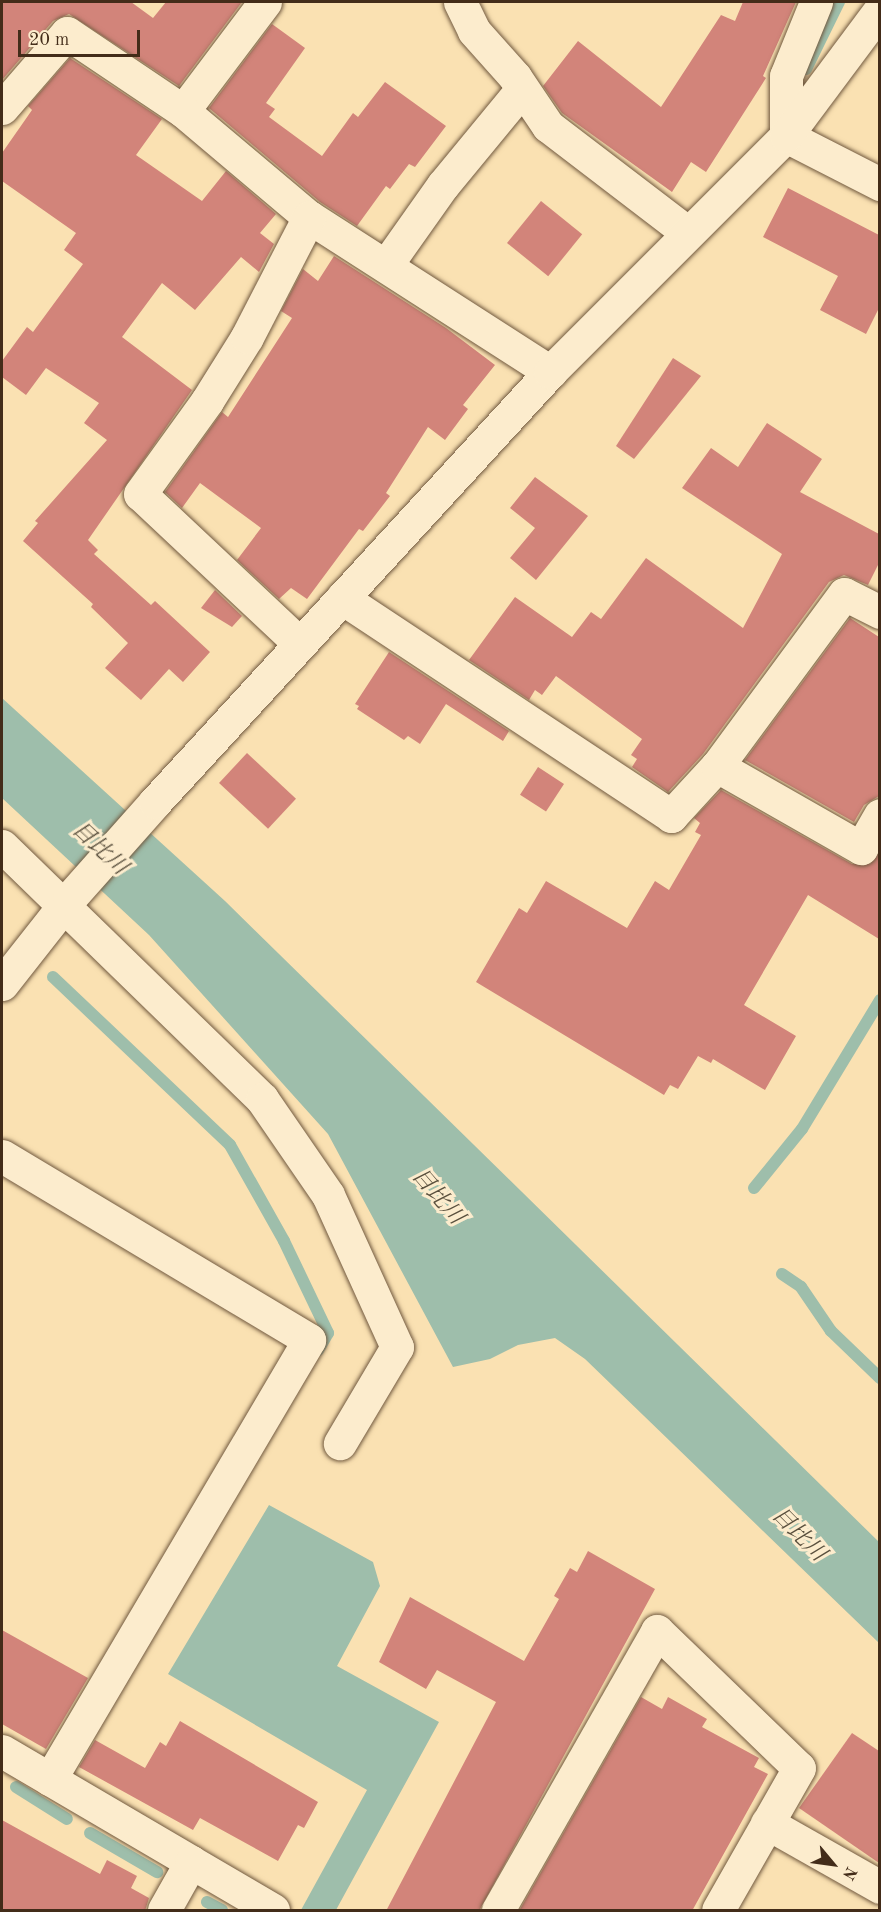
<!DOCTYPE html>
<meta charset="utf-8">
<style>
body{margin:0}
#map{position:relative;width:881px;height:1912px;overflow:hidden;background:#fae1b2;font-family:"Old Standard TT","Noto Serif JP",serif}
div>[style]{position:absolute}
.water>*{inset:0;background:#9ebeab}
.stream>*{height:12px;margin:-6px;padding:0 6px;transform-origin:6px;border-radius:6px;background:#9ebeab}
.building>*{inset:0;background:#d2847a;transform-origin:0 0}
.roads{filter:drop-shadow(0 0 2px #71593f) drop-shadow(0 0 2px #71593f)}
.street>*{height:33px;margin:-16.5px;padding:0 16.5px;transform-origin:16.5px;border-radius:16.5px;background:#fceccd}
span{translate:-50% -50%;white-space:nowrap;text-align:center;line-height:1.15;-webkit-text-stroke:6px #fceccd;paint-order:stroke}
.water-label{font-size:22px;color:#5a503e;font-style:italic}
.frame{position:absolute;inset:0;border:3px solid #432c19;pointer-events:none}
.north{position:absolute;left:803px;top:1834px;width:60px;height:60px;-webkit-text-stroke:4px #fceccd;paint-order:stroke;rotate:119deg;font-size:16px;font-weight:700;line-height:24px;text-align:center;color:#432c19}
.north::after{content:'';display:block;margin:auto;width:21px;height:27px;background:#432c19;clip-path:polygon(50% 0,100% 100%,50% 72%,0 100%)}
.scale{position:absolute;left:18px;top:30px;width:122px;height:27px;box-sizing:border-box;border:3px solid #432c19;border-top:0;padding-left:8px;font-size:18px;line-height:21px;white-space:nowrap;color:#432c19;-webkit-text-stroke:4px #fceccd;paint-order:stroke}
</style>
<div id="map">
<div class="water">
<div style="clip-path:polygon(2px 698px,225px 901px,879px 1542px,879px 1643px,585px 1359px,555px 1338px,518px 1345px,490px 1359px,453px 1367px,328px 1134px,149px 935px,2px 798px)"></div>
<div style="clip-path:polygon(269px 1505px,373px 1562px,380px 1586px,337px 1666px,439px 1722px,336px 1910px,301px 1910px,367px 1790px,168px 1674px)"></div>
</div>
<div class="stream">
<div style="left:806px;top:69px;width:75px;rotate:-63.8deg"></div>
<div style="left:53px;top:977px;width:244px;rotate:43.5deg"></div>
<div style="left:230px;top:1145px;width:110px;rotate:60.6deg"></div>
<div style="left:284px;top:1241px;width:102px;rotate:64.4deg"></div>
<div style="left:328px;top:1333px;width:20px;rotate:120deg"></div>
<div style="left:754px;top:1188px;width:76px;rotate:-50.9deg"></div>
<div style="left:802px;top:1129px;width:151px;rotate:-58.8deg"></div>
<div style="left:782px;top:1274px;width:23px;rotate:34deg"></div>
<div style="left:801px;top:1287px;width:53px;rotate:55.7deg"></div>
<div style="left:831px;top:1331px;width:68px;rotate:43.8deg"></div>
<div style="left:16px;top:1787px;width:60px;rotate:32.1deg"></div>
<div style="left:90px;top:1833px;width:78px;rotate:30.2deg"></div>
<div style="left:207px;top:1902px;width:17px;rotate:28deg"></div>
</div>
<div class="building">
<div style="clip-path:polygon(2px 2px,131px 2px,153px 18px,166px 2px,242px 2px,179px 86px,69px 14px,53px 21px,2px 80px)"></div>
<div style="clip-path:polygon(743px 2px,796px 2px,763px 76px,766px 78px,706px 172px,691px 162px,672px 192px,562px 113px,543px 86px,578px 41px,661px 107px,721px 15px,735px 21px)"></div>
<div style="clip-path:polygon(272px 24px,305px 48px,266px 103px,275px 109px,269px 117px,322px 156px,353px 113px,358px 117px,385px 82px,446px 126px,415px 167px,409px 164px,390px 189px,386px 186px,357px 226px,320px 202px,209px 108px)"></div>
<div style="clip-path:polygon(70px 58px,162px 119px,136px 155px,202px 201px,226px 171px,276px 214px,260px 233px,274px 244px,259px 272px,241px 257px,195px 310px,162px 283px,122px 337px,192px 390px,88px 540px,98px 550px,94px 554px,151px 605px,155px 601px,210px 652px,183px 682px,169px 669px,141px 700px,105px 668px,128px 643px,91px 607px,93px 604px,23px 541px,38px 523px,35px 521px,107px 440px,84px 423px,99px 403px,46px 368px,26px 395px,2px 377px,2px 361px,27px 327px,33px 332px,83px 264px,64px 250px,76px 233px,2px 181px,2px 153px,32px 110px,28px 106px)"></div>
<div style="clip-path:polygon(788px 188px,879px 235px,879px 308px,866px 334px,820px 310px,838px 276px,763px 237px)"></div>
<div style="left:541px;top:201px;width:53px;height:54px;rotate:39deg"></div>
<div style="clip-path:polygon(334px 256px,446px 328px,495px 365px,463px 405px,468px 409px,445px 440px,428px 427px,386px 493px,390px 496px,363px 531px,359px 529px,307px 599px,291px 588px,279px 599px,237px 560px,261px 528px,200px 483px,182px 508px,165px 492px,222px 412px,228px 417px,292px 318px,281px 311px,303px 269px,318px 281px)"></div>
<div style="clip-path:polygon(673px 358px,701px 376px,634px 459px,616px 446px)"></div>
<div style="clip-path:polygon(767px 423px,822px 459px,800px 492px,879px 534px,879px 563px,868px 585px,844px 575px,829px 582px,703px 754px,668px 792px,632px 767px,637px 759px,631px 755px,642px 739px,556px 676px,542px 695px,535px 690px,529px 700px,469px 660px,515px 597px,572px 637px,591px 612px,601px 619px,646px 558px,743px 628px,782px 554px,682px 488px,711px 448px,738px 467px)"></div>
<div style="clip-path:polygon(535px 477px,588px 516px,536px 580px,510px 558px,535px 528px,510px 508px)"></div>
<div style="clip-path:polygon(215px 590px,242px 616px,232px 627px,201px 608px)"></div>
<div style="clip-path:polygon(850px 618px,879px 637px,879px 796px,864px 805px,854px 822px,745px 760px)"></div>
<div style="clip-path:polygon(389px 652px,509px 731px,503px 741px,446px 704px,420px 744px,408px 736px,404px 740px,357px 709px,359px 706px,355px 704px)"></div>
<div style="left:247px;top:753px;width:67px;height:41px;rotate:43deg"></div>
<div style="left:538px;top:767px;width:31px;height:33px;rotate:33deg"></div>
<div style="clip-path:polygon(721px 790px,852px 864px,870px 864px,879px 853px,879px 939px,808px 895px,744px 1005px,796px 1036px,765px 1090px,713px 1059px,711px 1063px,698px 1056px,678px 1089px,670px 1085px,664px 1095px,476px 982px,519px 908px,527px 913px,546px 881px,627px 928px,655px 881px,669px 890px,701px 835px,695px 832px,700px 823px,694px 818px)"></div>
<div style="clip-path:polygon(588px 1551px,655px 1589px,479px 1911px,386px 1911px,496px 1702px,437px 1670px,426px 1689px,379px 1662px,410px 1597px,524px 1661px,559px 1599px,554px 1596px,570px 1568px,577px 1572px)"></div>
<div style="clip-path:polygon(2px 1630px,88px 1678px,46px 1749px,2px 1724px)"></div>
<div style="clip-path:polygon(641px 1697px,662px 1709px,668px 1697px,707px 1719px,702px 1727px,759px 1758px,754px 1767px,768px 1774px,692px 1911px,519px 1911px)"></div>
<div style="clip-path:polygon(180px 1721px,318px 1802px,304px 1828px,298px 1825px,278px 1861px,200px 1818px,193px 1830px,79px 1767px,95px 1740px,145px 1768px,160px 1742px,166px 1746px)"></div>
<div style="clip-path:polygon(852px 1733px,879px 1751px,879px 1863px,799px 1808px)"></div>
<div style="clip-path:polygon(2px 1820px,100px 1874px,107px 1860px,137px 1876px,131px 1888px,149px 1898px,145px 1911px,2px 1911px)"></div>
</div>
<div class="roads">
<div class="street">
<div style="left:265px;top:2px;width:136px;rotate:127deg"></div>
<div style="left:183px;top:111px;width:165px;rotate:40.1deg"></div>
<div style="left:309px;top:217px;width:287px;rotate:32.7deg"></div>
<div style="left:460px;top:2px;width:32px;rotate:64deg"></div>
<div style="left:474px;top:31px;width:62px;rotate:48.3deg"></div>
<div style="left:515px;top:77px;width:59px;rotate:56deg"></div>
<div style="left:548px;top:126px;width:176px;rotate:37.4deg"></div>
<div style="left:2px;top:108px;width:99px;rotate:-49.1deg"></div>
<div style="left:67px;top:33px;width:140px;rotate:33.9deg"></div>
<div style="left:786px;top:136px;width:60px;rotate:-90deg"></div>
<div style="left:786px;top:76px;width:80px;rotate:-67.9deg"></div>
<div style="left:786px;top:136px;width:106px;rotate:27.1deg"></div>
<div style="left:387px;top:264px;width:97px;rotate:-54.7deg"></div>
<div style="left:443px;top:185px;width:124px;rotate:-50.5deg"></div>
<div style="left:342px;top:598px;width:395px;rotate:33.5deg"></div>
<div style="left:671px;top:816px;width:68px;rotate:-47.4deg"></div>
<div style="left:880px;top:612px;width:40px;rotate:-153.4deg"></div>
<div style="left:844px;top:594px;width:214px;rotate:126.4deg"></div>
<div style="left:717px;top:766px;width:166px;rotate:29.7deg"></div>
<div style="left:861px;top:848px;width:38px;rotate:-60deg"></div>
<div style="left:300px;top:644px;width:219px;rotate:-136.8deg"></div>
<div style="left:140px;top:494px;width:115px;rotate:-54.2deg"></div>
<div style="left:207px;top:401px;width:75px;rotate:-58deg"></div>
<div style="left:247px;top:337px;width:135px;rotate:-62.7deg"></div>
<div style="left:2px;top:846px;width:363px;rotate:44.2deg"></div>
<div style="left:262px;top:1099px;width:116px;rotate:55.5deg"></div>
<div style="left:328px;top:1195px;width:167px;rotate:65.6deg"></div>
<div style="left:397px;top:1347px;width:112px;rotate:120.7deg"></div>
<div style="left:2px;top:984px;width:108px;rotate:-51.8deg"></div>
<div style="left:69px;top:899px;width:130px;rotate:-48.4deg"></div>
<div style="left:155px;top:802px;width:584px;rotate:-47.43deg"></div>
<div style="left:550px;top:372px;width:334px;rotate:-45deg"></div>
<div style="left:786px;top:136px;width:157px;rotate:-53.3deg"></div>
<div style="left:2px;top:1156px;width:358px;rotate:30.9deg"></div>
<div style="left:309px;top:1340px;width:510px;rotate:120.54deg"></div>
<div style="left:2px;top:1751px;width:219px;rotate:30.4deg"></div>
<div style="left:191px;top:1862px;width:55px;rotate:119.4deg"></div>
<div style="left:767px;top:1823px;width:130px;rotate:29.5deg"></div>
<div style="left:191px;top:1862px;width:95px;rotate:30.3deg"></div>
<div style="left:498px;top:1910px;width:321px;rotate:-60.3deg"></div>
<div style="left:657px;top:1631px;width:197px;rotate:44deg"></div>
<div style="left:799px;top:1768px;width:163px;rotate:119.7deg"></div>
</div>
</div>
<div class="water-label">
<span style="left:99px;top:849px;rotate:43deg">目比川</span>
<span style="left:437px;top:1197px;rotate:49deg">目比川</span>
<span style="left:798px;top:1535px;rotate:45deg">目比川</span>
</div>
<div class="frame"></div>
<div class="north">N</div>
<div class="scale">20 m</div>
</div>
